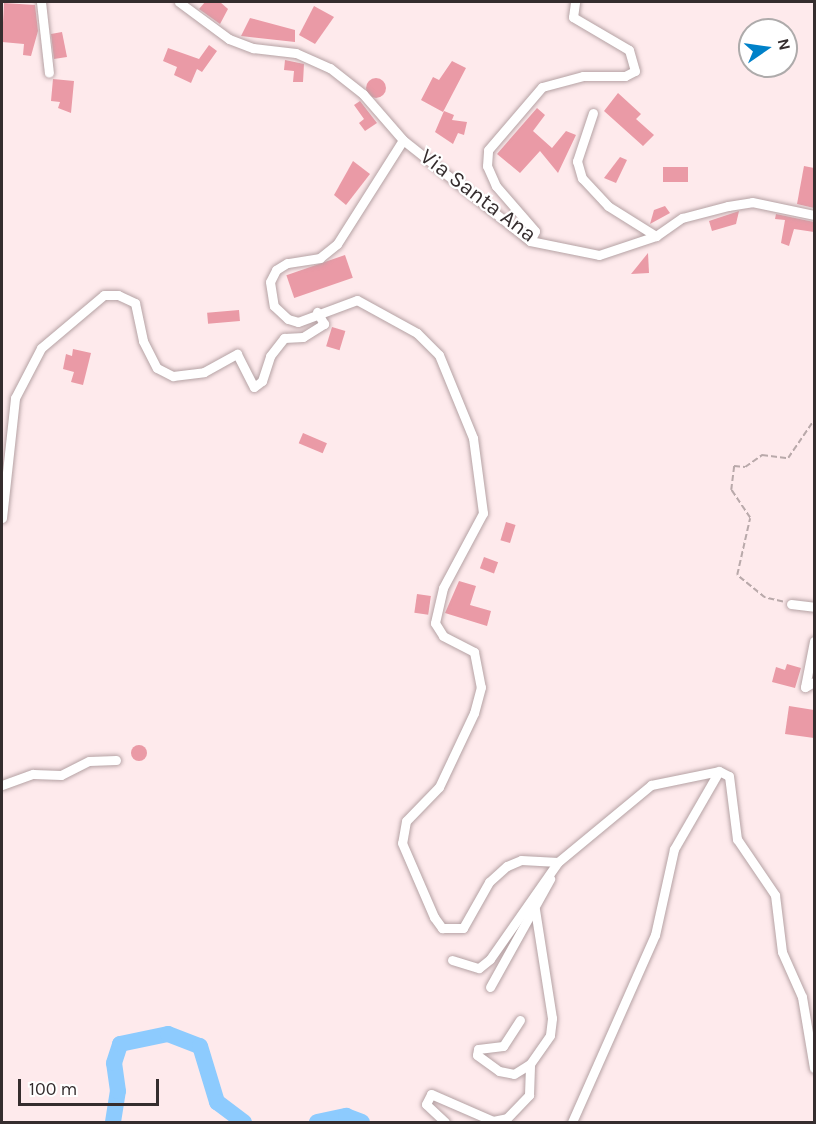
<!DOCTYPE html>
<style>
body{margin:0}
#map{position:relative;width:816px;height:1124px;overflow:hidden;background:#feeaec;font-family:Karla,sans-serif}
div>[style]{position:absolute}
.river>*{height:16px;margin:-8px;padding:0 8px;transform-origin:8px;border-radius:8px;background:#8dcbfe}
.building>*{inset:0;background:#ea9aa6;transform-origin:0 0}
.round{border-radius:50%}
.path>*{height:1.5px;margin-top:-0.75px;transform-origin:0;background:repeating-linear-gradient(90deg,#b9a9aa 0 6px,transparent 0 9px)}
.roads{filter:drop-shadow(0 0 2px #b5a2a4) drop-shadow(0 0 2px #b5a2a4)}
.minor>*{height:9px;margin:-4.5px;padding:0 4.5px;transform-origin:4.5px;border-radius:4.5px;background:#fff}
span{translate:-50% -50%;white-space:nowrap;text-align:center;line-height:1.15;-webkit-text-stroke:4.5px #fff;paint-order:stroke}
.street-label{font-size:22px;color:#352d2e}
.frame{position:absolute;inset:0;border:3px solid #352d2e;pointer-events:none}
.north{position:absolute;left:738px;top:18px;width:60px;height:60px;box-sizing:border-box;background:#fff;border:2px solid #aeabab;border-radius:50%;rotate:77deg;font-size:16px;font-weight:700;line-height:24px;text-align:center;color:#352d2e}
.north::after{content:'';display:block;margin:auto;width:21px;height:27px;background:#0081c9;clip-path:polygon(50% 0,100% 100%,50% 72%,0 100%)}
.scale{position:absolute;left:18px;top:1079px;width:141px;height:27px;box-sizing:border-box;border:3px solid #352d2e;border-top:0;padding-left:8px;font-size:18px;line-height:21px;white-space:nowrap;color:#352d2e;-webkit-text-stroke:4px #fff;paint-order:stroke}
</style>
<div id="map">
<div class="river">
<div style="left:113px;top:1122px;width:31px;rotate:-81deg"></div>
<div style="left:118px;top:1091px;width:28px;rotate:-98deg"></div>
<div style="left:114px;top:1063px;width:20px;rotate:-72deg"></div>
<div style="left:120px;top:1044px;width:49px;rotate:-11.8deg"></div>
<div style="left:168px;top:1034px;width:34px;rotate:21deg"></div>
<div style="left:200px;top:1046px;width:59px;rotate:73.1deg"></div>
<div style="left:217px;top:1102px;width:34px;rotate:37deg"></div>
<div style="left:317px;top:1122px;width:30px;rotate:-12deg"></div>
<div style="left:346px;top:1116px;width:17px;rotate:21deg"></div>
</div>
<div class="building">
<div style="clip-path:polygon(205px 2px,220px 2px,228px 9px,220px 24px,199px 9px)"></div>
<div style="clip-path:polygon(4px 3px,35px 5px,38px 31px,31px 56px,23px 55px,24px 44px,2px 42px)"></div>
<div style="clip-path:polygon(314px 6px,334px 17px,315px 44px,299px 35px)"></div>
<div style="clip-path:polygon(250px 18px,295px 30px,295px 42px,241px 36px)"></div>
<div style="clip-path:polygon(62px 32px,67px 57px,54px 59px,51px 34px)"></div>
<div style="clip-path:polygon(209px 45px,217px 51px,202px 72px,197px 69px,191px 83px,174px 75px,177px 67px,163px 61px,168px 48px,199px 59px)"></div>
<div style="clip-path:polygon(285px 60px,304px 64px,303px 82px,293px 82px,294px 71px,284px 70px)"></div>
<div style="clip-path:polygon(452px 61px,466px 68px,443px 112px,421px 100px,433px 77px,439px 80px)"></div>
<div class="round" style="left:366px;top:78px;width:20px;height:20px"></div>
<div style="clip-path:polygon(53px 79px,74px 81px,71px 113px,58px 108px,60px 102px,51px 101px)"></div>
<div style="clip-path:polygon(618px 93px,641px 114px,636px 119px,654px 135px,643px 146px,604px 111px)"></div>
<div style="clip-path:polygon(360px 101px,377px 123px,365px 131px,359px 123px,364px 119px,354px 105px)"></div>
<div style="clip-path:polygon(537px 108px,545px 115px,533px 131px,552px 148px,566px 131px,576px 135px,558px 173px,540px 151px,520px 173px,497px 154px)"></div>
<div style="clip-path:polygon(444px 111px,454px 115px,452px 120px,467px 122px,464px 135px,458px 133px,453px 144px,435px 132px)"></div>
<div style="clip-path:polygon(620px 157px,627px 160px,616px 183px,604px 178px)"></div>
<div style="clip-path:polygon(353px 161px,370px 174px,346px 205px,334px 195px)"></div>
<div style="clip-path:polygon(804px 166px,814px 168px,814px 208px,797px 204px)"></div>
<div style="left:663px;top:167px;width:25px;height:15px"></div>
<div style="clip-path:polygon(665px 206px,670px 213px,650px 224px,654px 210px)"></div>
<div style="clip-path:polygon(739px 211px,736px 224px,712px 231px,709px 221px)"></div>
<div style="clip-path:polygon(776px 214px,814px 222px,814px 232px,794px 229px,789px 246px,781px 243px,785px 220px,775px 219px)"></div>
<div style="clip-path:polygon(648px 253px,649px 273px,631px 274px)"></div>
<div style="left:345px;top:255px;width:24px;height:62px;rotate:71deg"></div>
<div style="left:239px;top:310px;width:11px;height:32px;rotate:85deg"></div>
<div style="left:332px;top:327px;width:14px;height:20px;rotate:17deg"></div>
<div style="clip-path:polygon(73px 349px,91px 353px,83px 385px,71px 382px,74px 372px,63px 369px,66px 354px,72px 356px)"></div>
<div style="left:303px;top:433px;width:26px;height:11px;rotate:23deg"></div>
<div style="left:506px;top:522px;width:10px;height:19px;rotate:17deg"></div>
<div style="left:484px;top:557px;width:15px;height:12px;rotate:20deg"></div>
<div style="clip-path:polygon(459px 581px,476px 586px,470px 605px,491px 611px,487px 626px,445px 613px)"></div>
<div style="left:417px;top:594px;width:14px;height:19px;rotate:8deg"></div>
<div style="clip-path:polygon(787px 664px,801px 668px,795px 688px,772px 682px,776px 667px,785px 670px)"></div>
<div style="clip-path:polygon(789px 706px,814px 710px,814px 738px,785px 734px)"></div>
<div class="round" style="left:131px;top:745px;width:16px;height:16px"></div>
</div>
<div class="path">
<div style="left:783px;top:602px;width:18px;rotate:-167deg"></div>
<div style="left:765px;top:598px;width:36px;rotate:-141deg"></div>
<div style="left:737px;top:575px;width:58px;rotate:-77.2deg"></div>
<div style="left:750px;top:518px;width:34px;rotate:-124deg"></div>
<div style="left:731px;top:490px;width:24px;rotate:-83deg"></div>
<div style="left:734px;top:466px;width:11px;rotate:5deg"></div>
<div style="left:745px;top:467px;width:21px;rotate:-35deg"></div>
<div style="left:762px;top:455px;width:26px;rotate:7deg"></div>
<div style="left:788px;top:458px;width:46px;rotate:-55.6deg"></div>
</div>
<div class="roads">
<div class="minor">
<div style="left:41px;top:2px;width:71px;rotate:83.6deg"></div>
<div style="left:179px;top:2px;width:62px;rotate:36.5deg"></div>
<div style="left:229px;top:39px;width:26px;rotate:21deg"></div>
<div style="left:253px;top:48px;width:43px;rotate:6.6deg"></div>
<div style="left:296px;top:53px;width:37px;rotate:24deg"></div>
<div style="left:330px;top:68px;width:42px;rotate:38.2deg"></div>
<div style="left:363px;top:94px;width:61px;rotate:49deg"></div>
<div style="left:403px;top:140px;width:162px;rotate:38.5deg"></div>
<div style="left:530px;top:241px;width:70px;rotate:11.5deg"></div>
<div style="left:599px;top:255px;width:60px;rotate:-18.4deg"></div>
<div style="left:656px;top:236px;width:32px;rotate:-35deg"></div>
<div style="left:682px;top:218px;width:48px;rotate:-14.6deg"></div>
<div style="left:728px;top:206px;width:24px;rotate:-9deg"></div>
<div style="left:752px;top:202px;width:63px;rotate:11.8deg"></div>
<div style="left:593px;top:113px;width:51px;rotate:108.4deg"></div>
<div style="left:577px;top:161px;width:18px;rotate:74deg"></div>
<div style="left:582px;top:178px;width:38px;rotate:47deg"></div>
<div style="left:608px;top:206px;width:57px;rotate:32deg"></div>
<div style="left:403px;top:140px;width:123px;rotate:122.4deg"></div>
<div style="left:337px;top:244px;width:22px;rotate:141deg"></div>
<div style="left:320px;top:258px;width:33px;rotate:171deg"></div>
<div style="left:287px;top:263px;width:13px;rotate:148deg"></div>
<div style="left:276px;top:270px;width:13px;rotate:117deg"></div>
<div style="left:270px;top:282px;width:24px;rotate:81deg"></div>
<div style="left:274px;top:306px;width:19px;rotate:43deg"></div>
<div style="left:288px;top:319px;width:10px;rotate:17deg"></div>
<div style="left:298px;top:322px;width:63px;rotate:-20.4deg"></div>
<div style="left:357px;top:300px;width:68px;rotate:28.8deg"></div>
<div style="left:417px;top:333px;width:31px;rotate:45deg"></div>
<div style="left:439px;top:355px;width:90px;rotate:67.7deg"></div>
<div style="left:473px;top:438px;width:76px;rotate:82.4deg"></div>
<div style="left:483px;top:513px;width:85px;rotate:118.1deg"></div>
<div style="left:443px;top:588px;width:36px;rotate:103deg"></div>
<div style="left:435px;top:623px;width:15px;rotate:58deg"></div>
<div style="left:443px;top:636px;width:35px;rotate:27deg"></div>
<div style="left:474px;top:652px;width:36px;rotate:79deg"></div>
<div style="left:481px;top:687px;width:27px;rotate:105deg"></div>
<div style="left:474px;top:713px;width:82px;rotate:115.3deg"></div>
<div style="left:439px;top:787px;width:47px;rotate:134.1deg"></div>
<div style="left:406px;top:821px;width:22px;rotate:100deg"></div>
<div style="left:402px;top:843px;width:81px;rotate:66.6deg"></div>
<div style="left:434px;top:917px;width:14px;rotate:54deg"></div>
<div style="left:442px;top:928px;width:21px"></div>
<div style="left:463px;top:928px;width:53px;rotate:-60.5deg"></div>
<div style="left:489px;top:882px;width:24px;rotate:-42deg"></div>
<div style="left:507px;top:866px;width:15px;rotate:-23deg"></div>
<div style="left:521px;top:860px;width:37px;rotate:3deg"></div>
<div style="left:558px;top:862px;width:121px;rotate:-39.6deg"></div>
<div style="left:651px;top:785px;width:69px;rotate:-11.6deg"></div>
<div style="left:719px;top:771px;width:11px;rotate:27deg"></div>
<div style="left:729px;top:776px;width:64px;rotate:82.8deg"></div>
<div style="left:737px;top:839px;width:68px;rotate:55.8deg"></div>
<div style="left:775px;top:895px;width:57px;rotate:83deg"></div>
<div style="left:782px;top:952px;width:49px;rotate:66deg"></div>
<div style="left:802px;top:997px;width:72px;rotate:80.4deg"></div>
<div style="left:530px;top:241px;width:11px;rotate:-63deg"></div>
<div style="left:535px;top:231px;width:60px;rotate:-130.9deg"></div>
<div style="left:496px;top:186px;width:22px;rotate:-114deg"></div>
<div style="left:487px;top:166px;width:16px;rotate:-86deg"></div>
<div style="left:488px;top:150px;width:83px;rotate:-49.4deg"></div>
<div style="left:542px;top:87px;width:42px;rotate:-15deg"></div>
<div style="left:583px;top:76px;width:42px"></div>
<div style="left:625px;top:76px;width:11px;rotate:-27deg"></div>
<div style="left:635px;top:71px;width:22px;rotate:-106deg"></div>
<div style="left:629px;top:50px;width:65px;rotate:-149.5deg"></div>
<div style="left:573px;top:17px;width:15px;rotate:-82deg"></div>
<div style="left:2px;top:518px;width:121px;rotate:-83.8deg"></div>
<div style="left:15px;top:398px;width:56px;rotate:-62.5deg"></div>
<div style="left:41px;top:348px;width:82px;rotate:-40.1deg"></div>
<div style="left:104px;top:295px;width:14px"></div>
<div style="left:118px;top:295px;width:19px;rotate:25deg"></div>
<div style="left:135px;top:303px;width:39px;rotate:78deg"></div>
<div style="left:143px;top:341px;width:30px;rotate:63deg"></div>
<div style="left:157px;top:368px;width:18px;rotate:27deg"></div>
<div style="left:173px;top:376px;width:31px;rotate:-7deg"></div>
<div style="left:204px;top:372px;width:38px;rotate:-29deg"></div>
<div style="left:237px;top:354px;width:37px;rotate:63deg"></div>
<div style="left:254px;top:387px;width:10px;rotate:-37deg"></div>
<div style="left:262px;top:381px;width:26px;rotate:-72deg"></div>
<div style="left:270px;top:356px;width:23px;rotate:-52deg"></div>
<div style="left:284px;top:338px;width:19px;rotate:-3deg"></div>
<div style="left:303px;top:337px;width:25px;rotate:-32deg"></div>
<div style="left:324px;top:324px;width:14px;rotate:-120deg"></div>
<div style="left:791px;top:604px;width:23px;rotate:7deg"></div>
<div style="left:814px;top:641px;width:47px;rotate:101.1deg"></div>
<div style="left:805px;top:687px;width:10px;rotate:-29deg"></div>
<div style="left:2px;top:785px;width:33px;rotate:-20deg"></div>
<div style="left:33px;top:774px;width:28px;rotate:2deg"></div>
<div style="left:61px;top:775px;width:31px;rotate:-27deg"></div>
<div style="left:89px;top:761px;width:27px;rotate:-2deg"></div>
<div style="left:452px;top:960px;width:28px;rotate:17deg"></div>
<div style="left:479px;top:968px;width:14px;rotate:-39deg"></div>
<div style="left:490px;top:959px;width:118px;rotate:-55deg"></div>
<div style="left:490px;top:987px;width:124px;rotate:-60.9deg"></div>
<div style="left:520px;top:1020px;width:31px;rotate:123deg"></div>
<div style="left:503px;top:1046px;width:25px;rotate:173deg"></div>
<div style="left:478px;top:1049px;width:6px;rotate:99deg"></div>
<div style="left:477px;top:1055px;width:27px;rotate:36deg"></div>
<div style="left:499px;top:1071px;width:15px;rotate:11deg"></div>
<div style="left:514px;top:1074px;width:19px;rotate:-32deg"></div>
<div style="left:445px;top:1122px;width:26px;rotate:-137deg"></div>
<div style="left:426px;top:1104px;width:11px;rotate:-63deg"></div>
<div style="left:431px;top:1094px;width:68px;rotate:23.5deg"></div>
<div style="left:493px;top:1121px;width:14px;rotate:-12deg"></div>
<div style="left:507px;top:1118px;width:32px;rotate:-46deg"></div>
<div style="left:529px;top:1095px;width:31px;rotate:-88deg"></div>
<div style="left:530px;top:1064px;width:35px;rotate:-55deg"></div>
<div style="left:550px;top:1035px;width:17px;rotate:-83deg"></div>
<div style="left:552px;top:1018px;width:116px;rotate:-98.9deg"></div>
<div style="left:572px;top:1122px;width:205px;rotate:-66.1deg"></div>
<div style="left:655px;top:935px;width:88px;rotate:-77.5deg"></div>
<div style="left:674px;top:849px;width:90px;rotate:-60deg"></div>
</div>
</div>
<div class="street-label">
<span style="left:478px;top:196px;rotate:37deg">Via Santa Ana</span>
</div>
<div class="frame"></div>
<div class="north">N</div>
<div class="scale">100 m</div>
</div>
